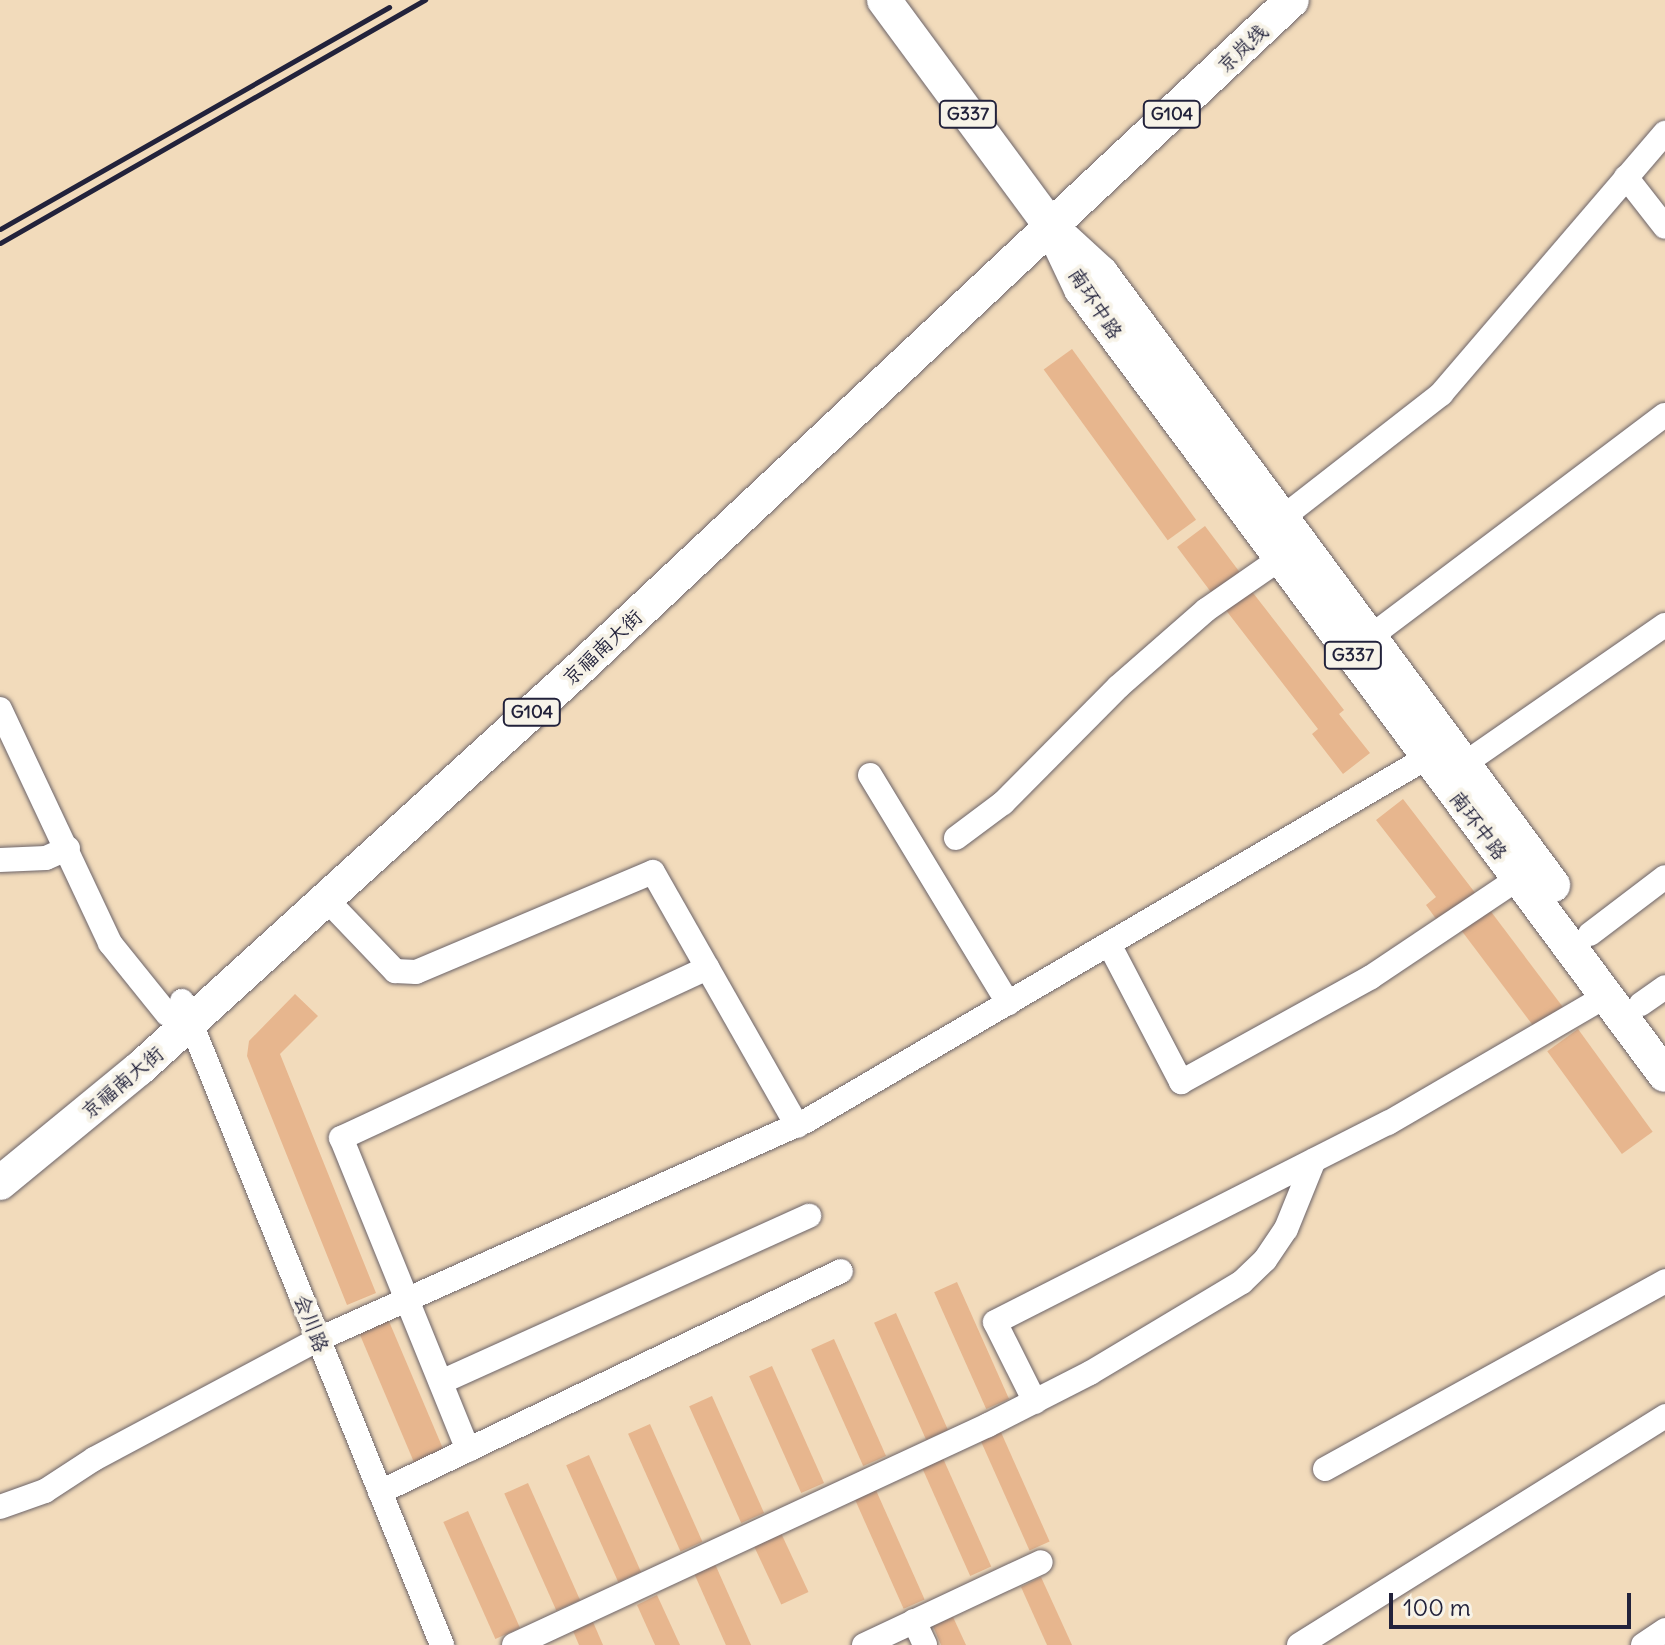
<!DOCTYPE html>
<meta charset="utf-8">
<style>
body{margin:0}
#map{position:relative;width:1665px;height:1645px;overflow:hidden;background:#f2dbbb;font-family:Delius,"LXGW WenKai TC",sans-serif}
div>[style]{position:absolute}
.building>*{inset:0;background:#e7b68e;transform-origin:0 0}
.roads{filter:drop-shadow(0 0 2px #6b6368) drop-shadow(0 0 2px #6b6368)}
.minor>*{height:24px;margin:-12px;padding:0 12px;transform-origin:12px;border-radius:12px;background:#fff}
.highway>*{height:34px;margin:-17px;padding:0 17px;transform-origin:17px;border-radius:17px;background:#fff}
.rail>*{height:5px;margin:-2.5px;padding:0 2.5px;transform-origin:2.5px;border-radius:2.5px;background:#22223b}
span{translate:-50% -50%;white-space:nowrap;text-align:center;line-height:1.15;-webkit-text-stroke:8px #f7f3e8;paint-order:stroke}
.shield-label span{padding:2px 6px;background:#f7f3e8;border:2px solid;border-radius:6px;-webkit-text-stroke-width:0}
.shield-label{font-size:18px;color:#22223b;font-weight:700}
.street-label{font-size:20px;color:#22223b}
.scale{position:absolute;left:1389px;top:1593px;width:242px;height:36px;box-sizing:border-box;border:4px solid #22223b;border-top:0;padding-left:10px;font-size:24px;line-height:28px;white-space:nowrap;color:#22223b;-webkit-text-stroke:6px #f7f3e8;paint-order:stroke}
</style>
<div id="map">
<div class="building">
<div style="left:1072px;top:349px;width:211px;height:35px;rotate:54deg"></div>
<div style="left:1205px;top:526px;width:60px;height:35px;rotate:53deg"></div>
<div style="clip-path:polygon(1250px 589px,1344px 710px,1339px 714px,1370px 753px,1343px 774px,1312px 734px,1318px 729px,1225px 609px)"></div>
<div style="clip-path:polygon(1403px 799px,1476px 894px,1439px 923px,1426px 905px,1436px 897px,1376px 820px)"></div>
<div style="left:1489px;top:909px;width:124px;height:35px;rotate:53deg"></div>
<div style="clip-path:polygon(295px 994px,318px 1016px,280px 1054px,376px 1293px,347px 1305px,247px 1056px,249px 1041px)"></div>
<div style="left:1578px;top:1029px;width:127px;height:38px;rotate:54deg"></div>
<div style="left:957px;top:1282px;width:128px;height:25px;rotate:66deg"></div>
<div style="left:896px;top:1313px;width:128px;height:24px;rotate:66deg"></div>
<div style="left:388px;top:1319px;width:146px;height:32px;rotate:67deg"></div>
<div style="left:834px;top:1339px;width:128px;height:25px;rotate:66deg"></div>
<div style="left:772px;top:1366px;width:128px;height:25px;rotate:66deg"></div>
<div style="left:712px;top:1396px;width:128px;height:25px;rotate:66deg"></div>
<div style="left:650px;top:1424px;width:129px;height:24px;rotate:66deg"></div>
<div style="left:1000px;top:1430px;width:122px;height:22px;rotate:66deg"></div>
<div style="left:589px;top:1455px;width:128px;height:25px;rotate:66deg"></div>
<div style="left:942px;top:1456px;width:121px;height:23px;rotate:66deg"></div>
<div style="left:528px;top:1483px;width:128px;height:26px;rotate:66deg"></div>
<div style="left:875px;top:1488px;width:122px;height:23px;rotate:66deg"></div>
<div style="left:468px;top:1511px;width:128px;height:27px;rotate:66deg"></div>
<div style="left:781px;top:1533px;width:65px;height:30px;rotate:65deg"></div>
<div style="left:715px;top:1564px;width:89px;height:23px;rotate:66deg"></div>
<div style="clip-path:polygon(1041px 1577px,1072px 1645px,1047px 1645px,1021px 1587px)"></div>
<div style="clip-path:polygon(657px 1595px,680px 1645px,655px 1645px,637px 1605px)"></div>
<div style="clip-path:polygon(953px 1617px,966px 1645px,941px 1645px,933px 1626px)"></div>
<div style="clip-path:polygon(593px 1622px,603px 1645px,579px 1645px,573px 1631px)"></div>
</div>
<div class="roads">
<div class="minor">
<div style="left:1626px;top:177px;width:63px;rotate:52deg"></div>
<div style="left:1282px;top:518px;width:202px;rotate:-37.9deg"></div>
<div style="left:1441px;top:394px;width:344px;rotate:-49.4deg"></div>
<div style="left:1370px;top:637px;width:369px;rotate:-37deg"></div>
<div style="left:0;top:709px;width:259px;rotate:64.8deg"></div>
<div style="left:110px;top:943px;width:91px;rotate:51.2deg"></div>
<div style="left:1464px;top:764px;width:244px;rotate:-34.7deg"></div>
<div style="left:870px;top:775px;width:267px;rotate:58.8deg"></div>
<div style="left:956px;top:838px;width:59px;rotate:-36.7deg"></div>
<div style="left:1003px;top:803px;width:163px;rotate:-45.2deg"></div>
<div style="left:1118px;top:687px;width:117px;rotate:-41.2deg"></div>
<div style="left:1206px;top:610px;width:91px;rotate:-34.7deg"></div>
<div style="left:0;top:860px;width:46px;rotate:-2.5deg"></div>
<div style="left:46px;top:858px;width:24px;rotate:-24deg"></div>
<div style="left:326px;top:899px;width:100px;rotate:46.2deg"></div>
<div style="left:395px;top:971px;width:21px;rotate:3deg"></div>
<div style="left:416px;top:972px;width:257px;rotate:-22.9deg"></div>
<div style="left:653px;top:872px;width:292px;rotate:60.4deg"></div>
<div style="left:1590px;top:934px;width:94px;rotate:-37.2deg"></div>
<div style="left:1109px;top:944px;width:156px;rotate:62.4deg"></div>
<div style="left:1181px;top:1082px;width:217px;rotate:-28.9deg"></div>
<div style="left:1371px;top:977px;width:178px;rotate:-33.8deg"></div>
<div style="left:182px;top:1001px;width:695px;rotate:68.01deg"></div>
<div style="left:1641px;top:1004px;width:29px;rotate:-35deg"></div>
<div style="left:441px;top:1382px;width:404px;rotate:-24.3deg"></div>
<div style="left:1035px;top:1402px;width:89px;rotate:-116.6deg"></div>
<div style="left:995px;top:1322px;width:441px;rotate:-26.9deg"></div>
<div style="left:1388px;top:1123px;width:252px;rotate:-30.2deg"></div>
<div style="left:468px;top:1450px;width:337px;rotate:-112.1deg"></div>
<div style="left:341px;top:1138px;width:404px;rotate:-24.9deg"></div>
<div style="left:1325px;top:1469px;width:389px;rotate:-28.9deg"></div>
<div style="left:380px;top:1492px;width:511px;rotate:-25.61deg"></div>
<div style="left:0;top:1507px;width:48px;rotate:-19.6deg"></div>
<div style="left:45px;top:1491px;width:59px;rotate:-33.1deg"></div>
<div style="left:94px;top:1459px;width:255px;rotate:-28.1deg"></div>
<div style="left:319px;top:1339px;width:534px;rotate:-24.12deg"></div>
<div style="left:806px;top:1121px;width:721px;rotate:-30.34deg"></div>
<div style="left:914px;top:1621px;width:26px;rotate:65deg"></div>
<div style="left:514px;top:1645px;width:523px;rotate:-24.9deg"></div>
<div style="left:988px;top:1425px;width:114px;rotate:-27deg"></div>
<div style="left:1090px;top:1373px;width:177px;rotate:-30.9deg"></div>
<div style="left:1242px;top:1282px;width:32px;rotate:-44deg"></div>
<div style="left:1265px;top:1260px;width:37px;rotate:-56deg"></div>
<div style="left:1286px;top:1229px;width:74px;rotate:-67.9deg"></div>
<div style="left:864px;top:1645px;width:195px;rotate:-25.1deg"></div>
<div style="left:1299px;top:1645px;width:432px;rotate:-32deg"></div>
<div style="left:1643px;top:1645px;width:27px;rotate:-34deg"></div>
</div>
<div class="highway">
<div style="left:884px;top:0;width:283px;rotate:53.6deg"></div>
<div style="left:1052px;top:228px;width:68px;rotate:64.6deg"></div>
<div style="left:1081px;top:289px;width:979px;rotate:53.39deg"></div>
<div style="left:1064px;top:239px;width:50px;rotate:42.6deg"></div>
<div style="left:1101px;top:273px;width:761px;rotate:53.55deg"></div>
<div style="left:0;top:1183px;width:180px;rotate:-39.4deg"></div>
<div style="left:139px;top:1069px;width:596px;rotate:-42.28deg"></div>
<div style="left:580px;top:668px;width:976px;rotate:-43.17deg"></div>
</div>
</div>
<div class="rail">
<div style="left:0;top:229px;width:448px;rotate:-29.7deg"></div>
<div style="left:0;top:243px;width:490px;rotate:-29.8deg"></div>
</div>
<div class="shield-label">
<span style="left:968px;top:114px">G337</span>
<span style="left:1172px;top:114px">G104</span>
<span style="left:1353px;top:655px">G337</span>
<span style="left:532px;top:712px">G104</span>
</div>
<div class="street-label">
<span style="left:1242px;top:48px;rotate:-43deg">京岚线</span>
<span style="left:1096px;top:303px;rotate:57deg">南环中路</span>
<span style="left:602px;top:647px;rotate:-43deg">京福南大街</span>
<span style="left:1479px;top:825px;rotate:53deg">南环中路</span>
<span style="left:122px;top:1082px;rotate:-40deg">京福南大街</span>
<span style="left:312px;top:1323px;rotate:68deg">会川路</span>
</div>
<div class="scale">100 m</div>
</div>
